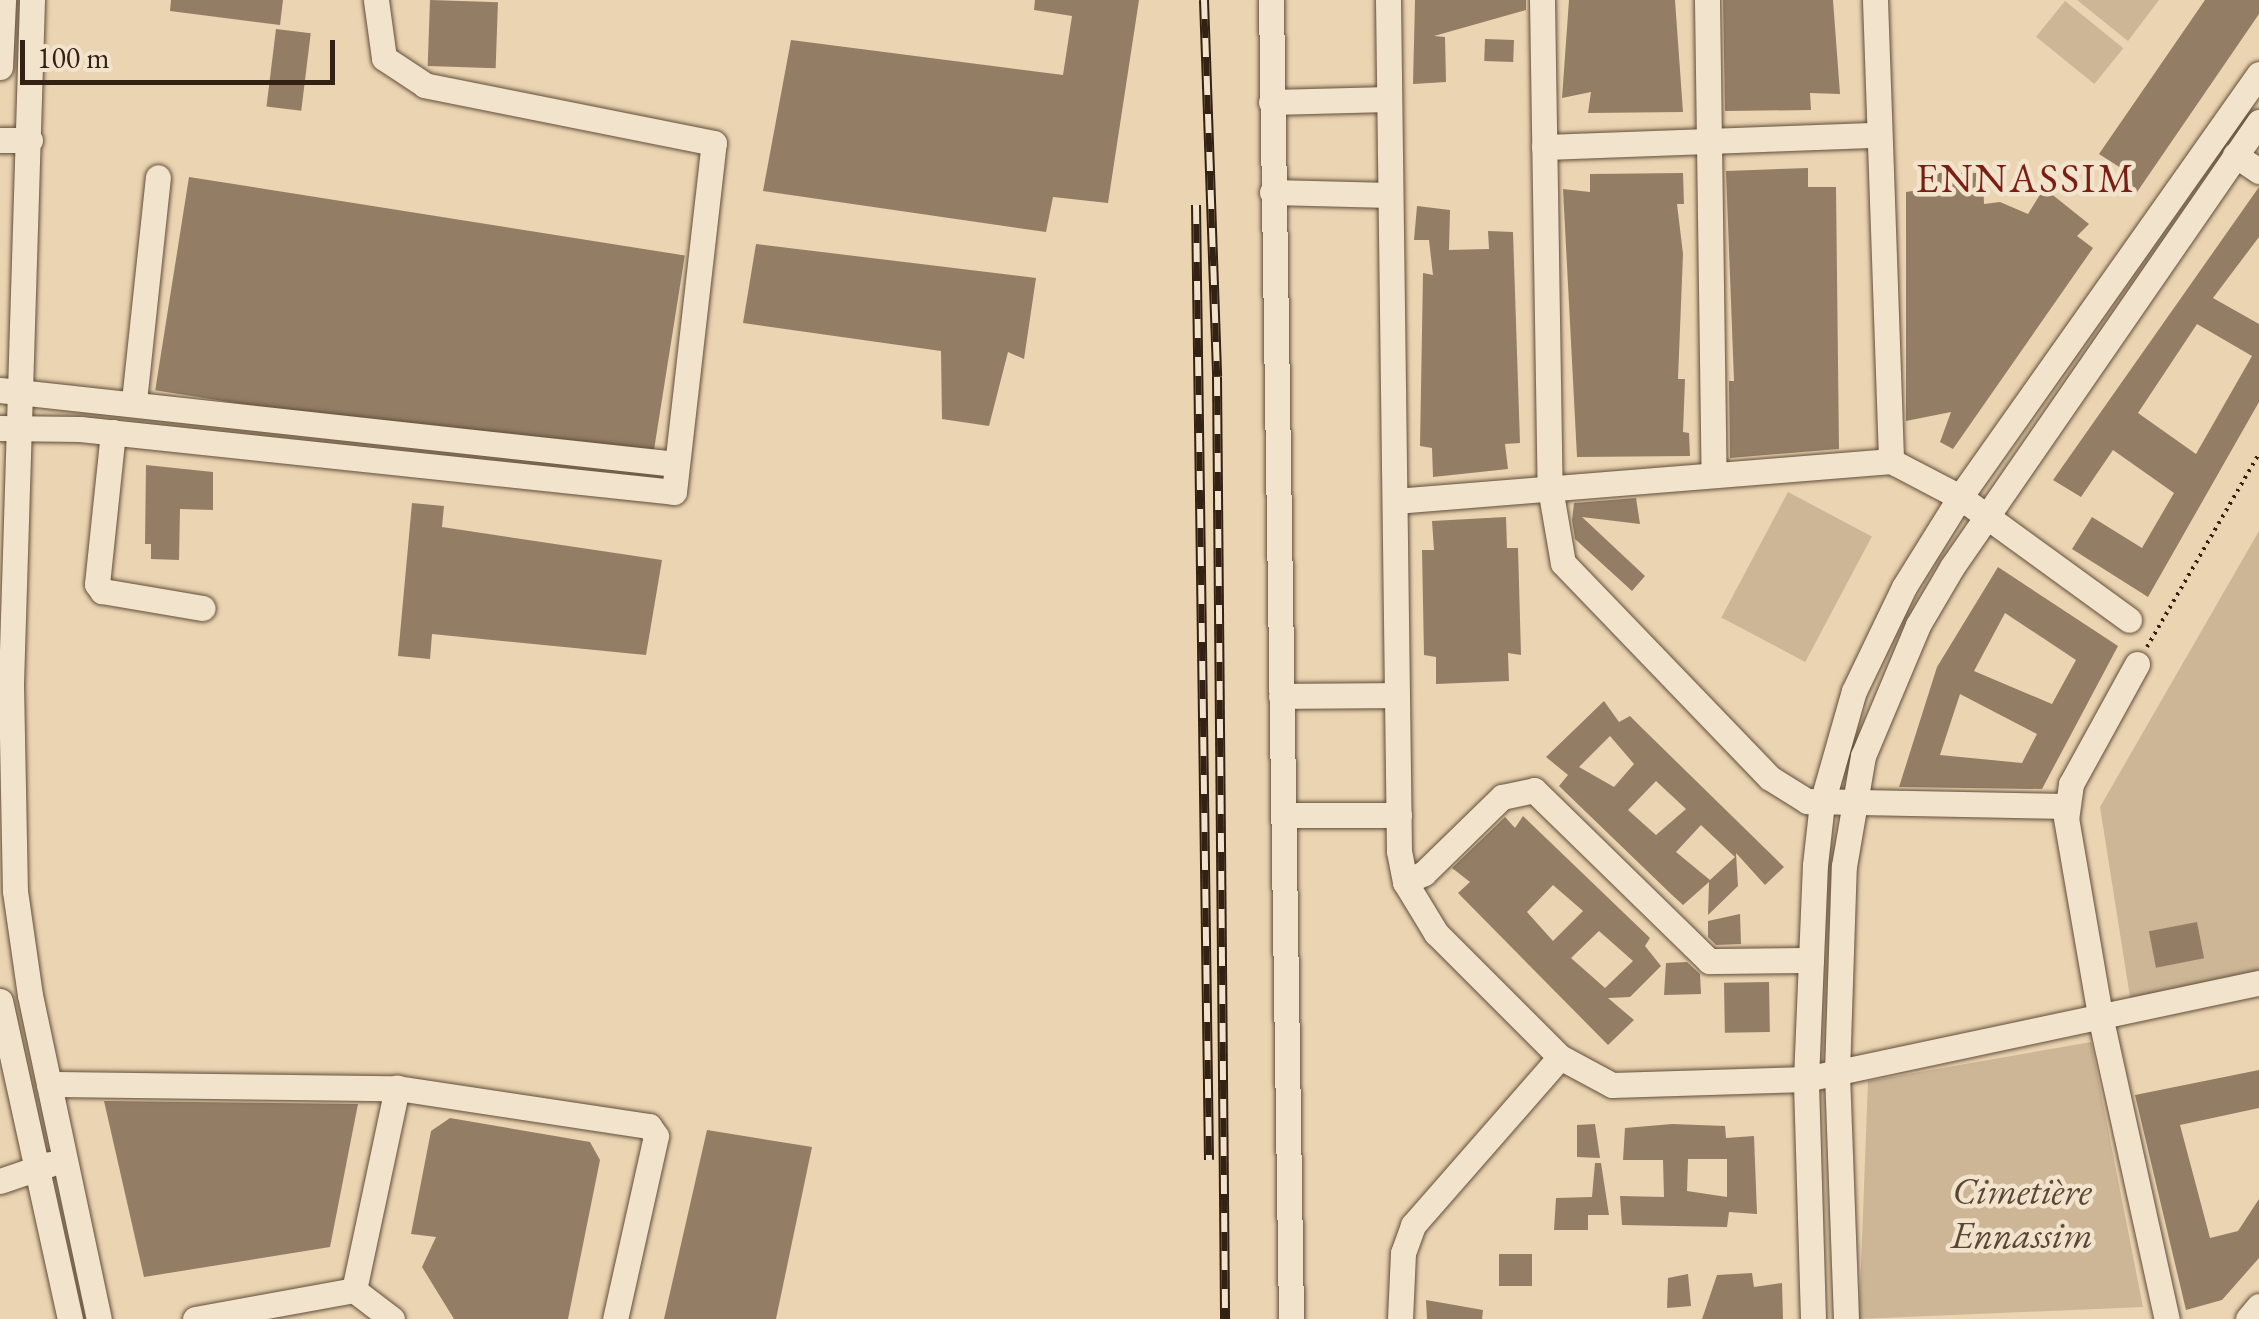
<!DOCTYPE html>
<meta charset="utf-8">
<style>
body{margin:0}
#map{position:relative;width:2259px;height:1319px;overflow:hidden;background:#ebd4b1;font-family:"EB Garamond",serif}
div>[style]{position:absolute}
.green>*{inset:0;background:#ccb696;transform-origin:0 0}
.building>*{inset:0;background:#937e65;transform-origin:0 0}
.path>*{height:4px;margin-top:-2px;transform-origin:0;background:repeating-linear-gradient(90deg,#332113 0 2.5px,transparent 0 7.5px)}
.roads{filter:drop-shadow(0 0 2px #614e3a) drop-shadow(0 0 2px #614e3a)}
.minor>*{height:25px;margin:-12.5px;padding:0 12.5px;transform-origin:12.5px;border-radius:12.5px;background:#f2e3cc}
.rail>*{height:10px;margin-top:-5px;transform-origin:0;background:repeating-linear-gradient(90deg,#f2e3cc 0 19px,#332113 0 38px);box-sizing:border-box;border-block:2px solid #332113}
span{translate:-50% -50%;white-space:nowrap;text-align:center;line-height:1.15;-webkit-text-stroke:9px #f2e3cc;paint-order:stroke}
.park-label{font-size:38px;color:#594634;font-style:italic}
.neighbourhood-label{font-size:40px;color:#7a1f14;letter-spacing:2.5px}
.scale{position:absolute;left:20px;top:40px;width:315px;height:45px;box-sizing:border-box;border:5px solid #332113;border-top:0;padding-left:12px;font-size:30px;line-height:35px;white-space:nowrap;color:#332113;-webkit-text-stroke:8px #f2e3cc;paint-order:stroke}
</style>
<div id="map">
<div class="green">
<div style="clip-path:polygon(2077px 0,2159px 0,2128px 41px)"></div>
<div style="left:2065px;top:1px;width:75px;height:46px;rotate:39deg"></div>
<div style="left:1788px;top:492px;width:95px;height:142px;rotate:28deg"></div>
<div style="clip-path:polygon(2259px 531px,2259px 993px,2133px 1016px,2100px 807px)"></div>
<div style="clip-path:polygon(2091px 1042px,2143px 1307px,1859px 1319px,1868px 1081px)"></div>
</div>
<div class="building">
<div style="clip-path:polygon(171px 0,283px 0,280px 25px,170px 11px)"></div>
<div style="left:430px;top:0;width:68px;height:66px;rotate:2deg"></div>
<div style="clip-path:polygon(1035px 0,1139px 0,1108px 203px,1053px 197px,1046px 232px,763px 191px,791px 40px,1063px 75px,1072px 16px,1034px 10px)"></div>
<div style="clip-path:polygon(1415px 0,1526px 0,1526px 10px,1434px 36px,1445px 37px,1446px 82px,1413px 84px)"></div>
<div style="clip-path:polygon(1569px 0,1675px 0,1683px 112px,1588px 113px,1591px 92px,1562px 98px)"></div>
<div style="clip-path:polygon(1723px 0,1833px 0,1840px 94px,1810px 93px,1811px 110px,1725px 111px)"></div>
<div style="clip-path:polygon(2205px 0,2259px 0,2259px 14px,2135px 195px,2115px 183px,2124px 170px,2099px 154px)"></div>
<div style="left:276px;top:29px;width:35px;height:78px;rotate:7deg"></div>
<div style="left:1485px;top:39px;width:29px;height:22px;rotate:2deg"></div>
<div style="clip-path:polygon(1808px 168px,1808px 187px,1836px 187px,1839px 449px,1730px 458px,1729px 381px,1734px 381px,1726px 171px)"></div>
<div style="clip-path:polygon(1683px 173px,1684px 204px,1677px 204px,1683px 254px,1678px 379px,1685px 379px,1683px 432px,1689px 433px,1690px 456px,1577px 457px,1563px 189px,1590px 192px,1590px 174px)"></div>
<div style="clip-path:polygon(1925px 173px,1983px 173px,1984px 204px,2000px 202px,2028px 214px,2044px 188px,2089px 224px,2077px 236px,2093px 248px,1953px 449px,1940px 442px,1951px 412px,1906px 421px,1906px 192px,1925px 189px)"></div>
<div style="left:189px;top:177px;width:502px;height:216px;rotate:9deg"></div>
<div style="clip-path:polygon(evenodd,2259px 187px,2259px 237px,2213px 298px,2259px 324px,2259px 402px,2148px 597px,2072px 549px,2092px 517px,2142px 548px,2174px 493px,2113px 450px,2081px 497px,2053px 480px,2259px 187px,2197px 324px,2252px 356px,2196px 454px,2138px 413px,2197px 324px)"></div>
<div style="clip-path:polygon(1417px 206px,1450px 210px,1449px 250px,1489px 249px,1488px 231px,1513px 232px,1520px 443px,1505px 444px,1508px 469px,1433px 477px,1432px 448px,1420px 446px,1423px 273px,1433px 275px,1429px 240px,1414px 240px)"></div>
<div style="clip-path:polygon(756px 244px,1036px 278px,1024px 359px,1008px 352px,989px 426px,942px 419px,941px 351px,743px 323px)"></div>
<div style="clip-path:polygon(146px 465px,213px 472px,213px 510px,180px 509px,179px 560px,151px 559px,151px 544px,145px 544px)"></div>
<div style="clip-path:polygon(1636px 498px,1640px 524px,1582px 517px,1645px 576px,1632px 591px,1575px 539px,1572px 520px,1574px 503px)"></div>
<div style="clip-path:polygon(412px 503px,444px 506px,442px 527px,662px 560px,646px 655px,432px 634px,430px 659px,398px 656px)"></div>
<div style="clip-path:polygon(1506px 517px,1507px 548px,1518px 548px,1521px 655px,1508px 653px,1509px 681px,1436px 684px,1436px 657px,1424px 655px,1422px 550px,1434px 550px,1432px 521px)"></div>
<div style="clip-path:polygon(evenodd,1998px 567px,2118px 646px,2042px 789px,1899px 787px,1937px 667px,1998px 567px,2005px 613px,2076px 660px,2052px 704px,1974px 671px,2005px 613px,1998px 567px,1960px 694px,2037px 734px,2022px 763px,1940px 755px,1960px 694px)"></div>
<div style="clip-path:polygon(evenodd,1604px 701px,1619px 722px,1630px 716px,1643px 729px,1784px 867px,1765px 885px,1736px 853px,1738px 886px,1708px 915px,1709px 882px,1683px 905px,1671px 894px,1559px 786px,1568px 775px,1546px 757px,1604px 701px,1610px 736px,1634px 764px,1614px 787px,1579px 767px,1610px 736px,1604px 701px,1656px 781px,1686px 809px,1656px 835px,1628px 810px,1656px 781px,1604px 701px,1701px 825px,1735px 857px,1710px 880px,1676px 852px,1701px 825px)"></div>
<div style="clip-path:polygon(evenodd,1523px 816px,1650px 938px,1645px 946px,1661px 966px,1630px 997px,1608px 998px,1634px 1020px,1608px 1045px,1458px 893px,1470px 882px,1452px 868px,1505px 817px,1515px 828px,1523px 816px,1553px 885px,1583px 911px,1553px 941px,1527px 912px,1553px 885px,1523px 816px,1599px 931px,1633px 961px,1605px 988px,1571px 958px,1599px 931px)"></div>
<div style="clip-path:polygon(1740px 914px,1741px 944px,1716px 945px,1708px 937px,1708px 921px)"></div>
<div style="left:2197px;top:922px;width:37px;height:49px;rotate:79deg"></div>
<div style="clip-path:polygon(1687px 962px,1700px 974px,1701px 994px,1664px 995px,1666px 963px)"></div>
<div style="left:1769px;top:982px;width:50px;height:45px;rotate:89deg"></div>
<div style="clip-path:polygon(2259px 1070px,2259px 1108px,2180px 1125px,2210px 1238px,2238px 1231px,2259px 1199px,2259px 1258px,2222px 1300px,2186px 1310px,2135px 1095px)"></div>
<div style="clip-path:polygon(104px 1101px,358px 1104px,330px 1247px,144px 1277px)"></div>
<div style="clip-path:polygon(450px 1118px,590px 1142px,600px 1160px,568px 1319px,454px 1319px,422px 1267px,436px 1237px,411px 1234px,431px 1131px)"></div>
<div style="clip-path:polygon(1595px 1124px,1600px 1158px,1577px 1157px,1577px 1125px)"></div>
<div style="clip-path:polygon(evenodd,1672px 1124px,1725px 1126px,1726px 1138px,1754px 1136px,1757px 1214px,1729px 1212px,1727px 1227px,1622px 1225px,1620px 1196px,1664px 1197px,1663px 1160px,1623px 1160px,1625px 1128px,1672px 1124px,1688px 1159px,1727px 1159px,1727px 1197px,1687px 1191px,1688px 1159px)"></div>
<div style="clip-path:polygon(707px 1130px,812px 1147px,776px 1319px,664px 1319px)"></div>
<div style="clip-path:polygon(1595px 1163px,1601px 1163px,1609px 1215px,1588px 1215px,1588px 1230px,1554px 1230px,1556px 1198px,1592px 1197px)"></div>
<div style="left:1532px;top:1254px;width:32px;height:33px;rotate:90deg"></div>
<div style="clip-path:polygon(1752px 1273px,1754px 1287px,1782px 1283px,1783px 1319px,1702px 1319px,1717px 1275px)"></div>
<div style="clip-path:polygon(1688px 1274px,1691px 1306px,1667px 1308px,1668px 1278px)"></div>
<div style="clip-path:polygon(1426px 1300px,1483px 1310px,1482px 1319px,1427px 1319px)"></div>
</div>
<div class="path">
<div style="left:2147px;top:647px;width:223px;rotate:-59.9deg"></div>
</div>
<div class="roads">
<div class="minor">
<div style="left:32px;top:0;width:685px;rotate:91.76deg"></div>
<div style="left:11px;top:685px;width:206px;rotate:88.9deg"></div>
<div style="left:15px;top:891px;width:105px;rotate:81.8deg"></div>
<div style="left:30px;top:995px;width:331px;rotate:78deg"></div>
<div style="left:1271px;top:0;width:1319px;rotate:89.13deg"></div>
<div style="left:1388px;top:0;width:851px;rotate:89.26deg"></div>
<div style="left:1399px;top:851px;width:32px;rotate:79deg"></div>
<div style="left:1405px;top:882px;width:60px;rotate:58.7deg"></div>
<div style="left:1436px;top:933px;width:175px;rotate:45deg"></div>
<div style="left:1560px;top:1057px;width:59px;rotate:28.3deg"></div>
<div style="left:1612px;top:1085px;width:194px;rotate:-1.8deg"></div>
<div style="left:1806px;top:1079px;width:463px;rotate:-12deg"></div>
<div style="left:1542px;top:0;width:488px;rotate:89.1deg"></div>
<div style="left:1550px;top:488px;width:76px;rotate:80.2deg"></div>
<div style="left:1563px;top:563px;width:298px;rotate:46.1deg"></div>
<div style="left:1770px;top:778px;width:44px;rotate:31.9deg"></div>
<div style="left:1807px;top:801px;width:259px;rotate:1.1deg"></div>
<div style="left:1707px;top:0;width:475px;rotate:89.2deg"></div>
<div style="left:1875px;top:0;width:461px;rotate:88deg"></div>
<div style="left:1891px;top:461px;width:78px;rotate:27.6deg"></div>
<div style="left:1960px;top:497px;width:209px;rotate:36deg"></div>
<div style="left:0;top:67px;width:67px;rotate:-87.4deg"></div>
<div style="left:1271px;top:102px;width:118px;rotate:-1.5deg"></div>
<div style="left:0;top:140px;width:30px"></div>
<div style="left:1544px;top:147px;width:335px;rotate:-2.1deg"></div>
<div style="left:2235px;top:155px;width:29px;rotate:34deg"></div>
<div style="left:1272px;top:192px;width:118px;rotate:1.5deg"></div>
<div style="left:0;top:390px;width:680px;rotate:6.25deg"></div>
<div style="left:134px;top:401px;width:225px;rotate:-83.9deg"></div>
<div style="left:0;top:428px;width:80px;rotate:0.7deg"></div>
<div style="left:80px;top:429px;width:597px;rotate:6.05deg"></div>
<div style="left:674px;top:492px;width:351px;rotate:-83.5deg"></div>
<div style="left:714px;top:143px;width:295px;rotate:-168.7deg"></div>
<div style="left:425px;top:85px;width:49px;rotate:-146.6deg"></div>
<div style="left:384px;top:58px;width:59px;rotate:-97.9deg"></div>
<div style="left:113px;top:432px;width:153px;rotate:96deg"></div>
<div style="left:97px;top:584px;width:9px;rotate:54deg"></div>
<div style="left:102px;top:591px;width:102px;rotate:9.6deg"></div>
<div style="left:1395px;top:501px;width:498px;rotate:-4.6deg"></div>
<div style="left:2137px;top:664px;width:137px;rotate:118.8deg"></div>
<div style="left:2071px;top:784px;width:34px;rotate:98deg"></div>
<div style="left:2066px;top:818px;width:205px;rotate:80.2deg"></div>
<div style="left:2101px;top:1020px;width:306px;rotate:77.6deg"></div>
<div style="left:1281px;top:696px;width:115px;rotate:-0.5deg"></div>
<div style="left:1283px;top:815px;width:116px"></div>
<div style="left:1405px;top:882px;width:21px;rotate:-25deg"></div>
<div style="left:1424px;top:873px;width:109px;rotate:-44.3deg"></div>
<div style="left:1502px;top:797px;width:33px;rotate:-12deg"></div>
<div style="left:1534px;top:790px;width:245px;rotate:44.3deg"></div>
<div style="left:1709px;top:961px;width:102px;rotate:-0.6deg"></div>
<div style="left:0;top:1001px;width:326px;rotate:77.6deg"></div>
<div style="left:49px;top:1084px;width:348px;rotate:0.7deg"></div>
<div style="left:397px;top:1088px;width:255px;rotate:8.6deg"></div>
<div style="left:649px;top:1126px;width:12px;rotate:55deg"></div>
<div style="left:656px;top:1136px;width:188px;rotate:102.6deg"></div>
<div style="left:0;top:1181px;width:53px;rotate:-18.8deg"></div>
<div style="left:195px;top:1319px;width:162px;rotate:-10.3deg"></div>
<div style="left:392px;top:1319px;width:48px;rotate:-142.7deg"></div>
<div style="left:354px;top:1290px;width:207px;rotate:-78deg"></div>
<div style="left:1400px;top:1319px;width:66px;rotate:-87.4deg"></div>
<div style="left:1403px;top:1253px;width:30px;rotate:-70deg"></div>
<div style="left:1413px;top:1225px;width:223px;rotate:-48.8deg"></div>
<div style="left:1813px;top:1319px;width:240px;rotate:-91.7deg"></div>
<div style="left:1806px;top:1079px;width:214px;rotate:-87.6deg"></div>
<div style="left:1815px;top:865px;width:62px;rotate:-83.6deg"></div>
<div style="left:1822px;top:803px;width:116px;rotate:-74.1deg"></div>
<div style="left:1854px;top:691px;width:115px;rotate:-64.3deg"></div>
<div style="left:1904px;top:587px;width:106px;rotate:-58.1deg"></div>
<div style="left:1960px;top:497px;width:518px;rotate:-54.75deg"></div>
<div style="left:1846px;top:1319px;width:247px;rotate:-92.1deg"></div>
<div style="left:1837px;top:1072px;width:206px;rotate:-88.1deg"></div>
<div style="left:1844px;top:866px;width:112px;rotate:-80.2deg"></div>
<div style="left:1863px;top:756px;width:142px;rotate:-67.2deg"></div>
<div style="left:1918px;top:625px;width:67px;rotate:-59.6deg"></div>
<div style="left:1952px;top:567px;width:541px;rotate:-55.4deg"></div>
<div style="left:2248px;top:1319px;width:17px;rotate:-50deg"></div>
</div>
</div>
<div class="rail">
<div style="left:1204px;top:0;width:377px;rotate:88deg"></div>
<div style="left:1217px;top:377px;width:942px;rotate:89.51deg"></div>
<div style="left:1196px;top:205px;width:955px;rotate:89.22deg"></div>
</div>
<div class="park-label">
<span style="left:2022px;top:1213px">Cimetière<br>Ennassim</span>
</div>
<div class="neighbourhood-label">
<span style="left:2026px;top:178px">ENNASSIM</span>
</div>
<div class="scale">100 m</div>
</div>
